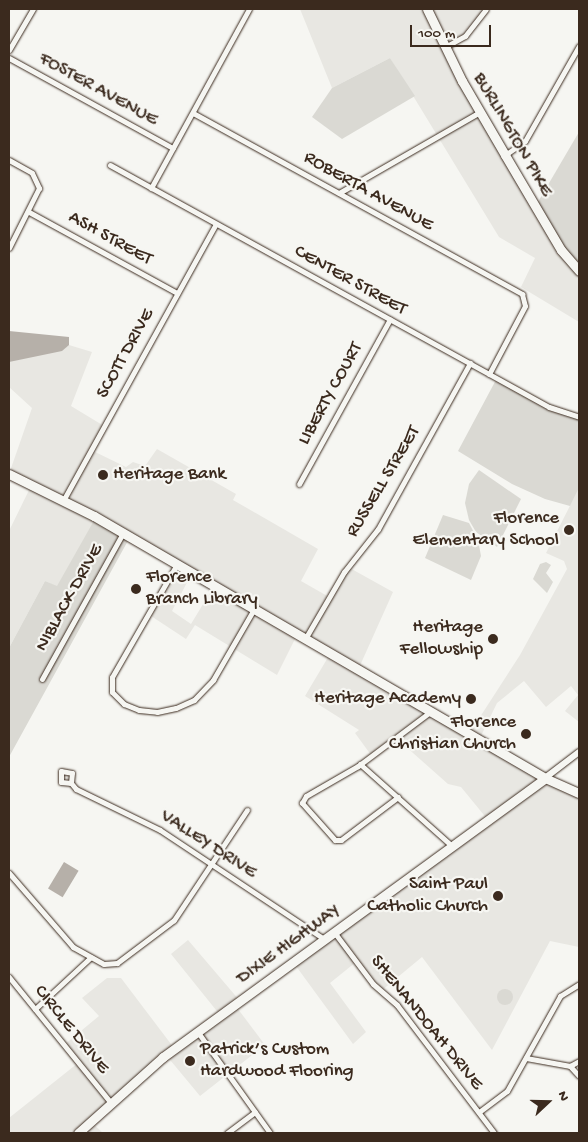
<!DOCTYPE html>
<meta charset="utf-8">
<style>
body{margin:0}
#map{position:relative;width:588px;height:1142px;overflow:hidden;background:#f6f6f2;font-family:"Gochi Hand",sans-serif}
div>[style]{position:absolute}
.built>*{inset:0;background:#e8e7e2}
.green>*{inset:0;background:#dad9d3}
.round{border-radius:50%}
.water>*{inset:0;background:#b6b0a9;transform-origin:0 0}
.roads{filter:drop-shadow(0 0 1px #3b2a1e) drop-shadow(0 0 1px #3b2a1e)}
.minor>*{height:5px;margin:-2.5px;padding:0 2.5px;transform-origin:2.5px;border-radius:2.5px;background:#f6f6f2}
.tertiary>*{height:6px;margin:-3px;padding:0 3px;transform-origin:3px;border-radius:3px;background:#f6f6f2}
.primary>*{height:9px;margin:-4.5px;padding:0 4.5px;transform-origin:4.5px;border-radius:4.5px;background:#f6f6f2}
.dots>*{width:14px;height:14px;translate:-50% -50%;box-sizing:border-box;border:2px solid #f6f6f2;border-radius:50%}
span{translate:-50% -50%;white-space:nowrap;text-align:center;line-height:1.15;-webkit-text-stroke:4.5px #f6f6f2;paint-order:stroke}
.street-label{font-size:19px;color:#3b2a1e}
.poi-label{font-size:19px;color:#3b2a1e}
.left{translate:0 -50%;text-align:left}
.right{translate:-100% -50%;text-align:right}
.frame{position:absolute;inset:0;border:10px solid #3b2a1e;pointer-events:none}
.north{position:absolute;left:523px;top:1077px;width:50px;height:50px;-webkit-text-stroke:4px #f6f6f2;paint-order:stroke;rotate:69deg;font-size:14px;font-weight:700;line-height:20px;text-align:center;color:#3b2a1e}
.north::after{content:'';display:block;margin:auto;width:18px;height:22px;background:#3b2a1e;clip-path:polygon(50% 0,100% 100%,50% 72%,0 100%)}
.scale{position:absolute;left:410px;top:25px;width:81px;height:22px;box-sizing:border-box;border:2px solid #3b2a1e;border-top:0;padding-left:6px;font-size:15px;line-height:18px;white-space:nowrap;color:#3b2a1e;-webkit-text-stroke:4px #f6f6f2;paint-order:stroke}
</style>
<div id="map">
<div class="built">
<div style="clip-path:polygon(300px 9px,486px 9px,465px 36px,444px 48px,579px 271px,579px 322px,521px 287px,535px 258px,499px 237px,390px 58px,332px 88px)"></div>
<div style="clip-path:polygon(evenodd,69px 345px,92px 352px,71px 406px,104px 426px,91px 450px,126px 467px,133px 462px,145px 466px,157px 449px,236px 494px,233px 500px,318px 549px,301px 581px,329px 597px,348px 567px,393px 592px,358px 670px,469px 734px,520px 655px,567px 569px,564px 561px,546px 553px,579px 488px,579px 722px,565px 711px,578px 695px,571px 686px,546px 707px,524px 681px,497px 703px,479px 740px,579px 793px,579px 947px,550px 941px,492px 1050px,422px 957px,381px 991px,356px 962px,330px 983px,366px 1032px,353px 1044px,293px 962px,488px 820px,461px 787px,448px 784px,395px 737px,371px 755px,355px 733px,359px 730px,305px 696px,330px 654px,297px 635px,277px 675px,195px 625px,186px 639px,148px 614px,177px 564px,96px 518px,57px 587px,45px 581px,9px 648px,9px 531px,32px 484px,9px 474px,32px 408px,9px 387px,9px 350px,69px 345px,192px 573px,214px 586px,191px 624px,172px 611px,192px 573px)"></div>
<div style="clip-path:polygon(188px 940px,240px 1001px,235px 1005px,265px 1045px,200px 1096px,166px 1055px,91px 1122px,103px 1133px,9px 1133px,9px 1118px,78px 1063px,64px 1045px,99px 1016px,82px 998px,107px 978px,121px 978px,174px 1048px,220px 1015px,171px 954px)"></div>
</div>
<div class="green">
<div style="clip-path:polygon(390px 58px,415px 96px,342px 139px,312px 117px,332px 88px)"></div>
<div style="clip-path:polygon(579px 132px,579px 271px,535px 207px)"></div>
<div style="clip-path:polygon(497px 378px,549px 407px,579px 417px,579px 488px,570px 506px,545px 499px,512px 484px,458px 451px)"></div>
<div style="clip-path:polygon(479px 470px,521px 499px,497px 547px,476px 532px,469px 520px,465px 503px,469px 484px)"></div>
<div style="clip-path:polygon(443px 515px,469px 523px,478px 540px,481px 556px,471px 580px,425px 558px)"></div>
<div style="clip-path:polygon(96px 517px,130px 537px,9px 757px,9px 648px,45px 581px,57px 586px)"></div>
<div style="clip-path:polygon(546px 562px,551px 565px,546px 573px,553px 582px,547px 593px,533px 579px,540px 564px)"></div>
<div class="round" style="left:497px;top:989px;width:16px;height:16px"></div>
</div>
<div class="water">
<div style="clip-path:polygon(9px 331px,69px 337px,69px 345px,62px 351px,9px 362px)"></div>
<div style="left:64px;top:862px;width:17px;height:31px;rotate:31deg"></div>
</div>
<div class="roads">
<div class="minor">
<div style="left:445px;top:47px;width:23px;rotate:-29deg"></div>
<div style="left:465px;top:36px;width:34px;rotate:-52deg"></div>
<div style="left:9px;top:50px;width:48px;rotate:-59.7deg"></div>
<div style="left:9px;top:58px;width:187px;rotate:28.8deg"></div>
<div style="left:193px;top:113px;width:376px;rotate:28.8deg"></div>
<div style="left:522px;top:294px;width:12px;rotate:76deg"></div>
<div style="left:525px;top:306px;width:77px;rotate:117.9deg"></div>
<div style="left:505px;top:155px;width:24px;rotate:-35deg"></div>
<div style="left:525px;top:141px;width:109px;rotate:-60.4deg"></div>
<div style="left:9px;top:160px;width:26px;rotate:29deg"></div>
<div style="left:32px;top:173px;width:17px;rotate:65deg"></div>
<div style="left:39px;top:188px;width:67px;rotate:116.6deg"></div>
<div style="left:110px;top:165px;width:501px;rotate:28.87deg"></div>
<div style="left:549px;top:407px;width:32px;rotate:18deg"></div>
<div style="left:151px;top:188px;width:204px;rotate:-61.3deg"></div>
<div style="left:339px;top:193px;width:163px;rotate:-29.9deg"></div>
<div style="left:29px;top:212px;width:169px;rotate:28.7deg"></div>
<div style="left:299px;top:484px;width:188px;rotate:-61.1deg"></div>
<div style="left:64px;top:499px;width:314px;rotate:-61.1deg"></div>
<div style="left:177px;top:564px;width:130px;rotate:119.9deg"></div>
<div style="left:112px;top:677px;width:15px;rotate:90deg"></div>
<div style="left:112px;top:692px;width:17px;rotate:45deg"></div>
<div style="left:124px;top:704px;width:16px;rotate:22deg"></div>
<div style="left:139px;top:710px;width:18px;rotate:6deg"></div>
<div style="left:157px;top:712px;width:19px;rotate:-12deg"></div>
<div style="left:176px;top:708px;width:20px;rotate:-24deg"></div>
<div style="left:194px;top:700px;width:28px;rotate:-46deg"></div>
<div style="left:213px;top:680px;width:82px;rotate:-60deg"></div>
<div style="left:305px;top:639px;width:78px;rotate:-59.8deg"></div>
<div style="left:344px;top:572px;width:55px;rotate:-51.7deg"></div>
<div style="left:378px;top:529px;width:190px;rotate:-61deg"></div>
<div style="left:42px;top:679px;width:167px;rotate:-61deg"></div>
<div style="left:360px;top:764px;width:123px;rotate:41.7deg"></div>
<div style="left:71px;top:783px;width:10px;rotate:-174deg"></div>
<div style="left:61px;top:782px;width:11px;rotate:-90deg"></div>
<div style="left:61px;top:771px;width:11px;rotate:10deg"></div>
<div style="left:72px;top:773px;width:10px;rotate:96deg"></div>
<div style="left:71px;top:783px;width:8px;rotate:50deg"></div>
<div style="left:76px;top:789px;width:93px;rotate:26deg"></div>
<div style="left:160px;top:830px;width:197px;rotate:33.6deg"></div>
<div style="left:398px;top:797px;width:71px;rotate:143deg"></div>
<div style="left:341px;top:840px;width:6px;rotate:180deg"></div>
<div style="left:335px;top:840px;width:50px;rotate:-131.7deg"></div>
<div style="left:302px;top:803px;width:8px;rotate:-60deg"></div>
<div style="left:306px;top:796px;width:60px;rotate:-30deg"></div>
<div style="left:358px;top:766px;width:90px;rotate:-36.9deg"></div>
<div style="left:9px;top:873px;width:98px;rotate:49.1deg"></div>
<div style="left:73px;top:947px;width:35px;rotate:29deg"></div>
<div style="left:104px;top:964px;width:13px;rotate:-4deg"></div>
<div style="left:117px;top:963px;width:71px;rotate:-37deg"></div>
<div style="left:174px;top:920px;width:132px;rotate:-56.4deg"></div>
<div style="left:334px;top:932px;width:65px;rotate:53.1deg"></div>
<div style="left:373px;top:984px;width:32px;rotate:41deg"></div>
<div style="left:397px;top:1005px;width:161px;rotate:52.8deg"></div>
<div style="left:9px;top:977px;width:162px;rotate:51deg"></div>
<div style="left:35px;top:1009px;width:76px;rotate:-42.9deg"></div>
<div style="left:197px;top:1031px;width:125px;rotate:54.4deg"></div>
<div style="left:526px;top:1058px;width:45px;rotate:10.3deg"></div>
<div style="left:570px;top:1066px;width:10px;rotate:-29deg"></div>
<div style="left:570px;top:1066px;width:13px;rotate:48deg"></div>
<div style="left:479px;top:1112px;width:35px;rotate:-37deg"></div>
<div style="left:507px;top:1091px;width:109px;rotate:-60.8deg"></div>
<div style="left:560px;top:996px;width:22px;rotate:-32deg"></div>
<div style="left:227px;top:1133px;width:35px;rotate:-37deg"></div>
</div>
<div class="tertiary">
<div style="left:545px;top:778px;width:43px;rotate:-37.4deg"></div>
</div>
<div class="primary">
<div style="left:427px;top:9px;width:80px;rotate:64.1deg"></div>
<div style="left:462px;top:81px;width:86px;rotate:59.8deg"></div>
<div style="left:505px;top:155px;width:110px;rotate:59.5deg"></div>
<div style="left:561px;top:250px;width:28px;rotate:49deg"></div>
<div style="left:9px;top:474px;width:95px;rotate:26.3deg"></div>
<div style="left:94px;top:516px;width:522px;rotate:30.15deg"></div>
<div style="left:545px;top:778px;width:37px;rotate:24deg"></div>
<div style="left:78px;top:1133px;width:114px;rotate:-41.8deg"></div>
<div style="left:163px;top:1057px;width:473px;rotate:-36.1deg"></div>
</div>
</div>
<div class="dots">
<div style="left:103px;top:475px;background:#3b2a1e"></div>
<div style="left:569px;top:530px;background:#3b2a1e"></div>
<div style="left:136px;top:589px;background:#3b2a1e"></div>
<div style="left:493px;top:639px;background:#3b2a1e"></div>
<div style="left:471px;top:699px;background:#3b2a1e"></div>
<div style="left:526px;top:734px;background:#3b2a1e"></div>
<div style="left:498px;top:896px;background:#3b2a1e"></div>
<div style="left:190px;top:1061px;background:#3b2a1e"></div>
</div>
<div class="street-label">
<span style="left:98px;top:90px;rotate:29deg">FOSTER AVENUE</span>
<span style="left:512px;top:135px;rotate:60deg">BURLINGTON PIKE</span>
<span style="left:368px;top:192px;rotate:29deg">ROBERTA AVENUE</span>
<span style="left:110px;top:239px;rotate:29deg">ASH STREET</span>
<span style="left:350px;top:281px;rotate:29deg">CENTER STREET</span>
<span style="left:126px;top:354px;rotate:-61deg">SCOTT DRIVE</span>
<span style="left:331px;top:394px;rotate:-61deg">LIBERTY COURT</span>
<span style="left:384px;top:482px;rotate:-59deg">RUSSELL STREET</span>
<span style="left:70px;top:598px;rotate:-61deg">NIBLACK DRIVE</span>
<span style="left:208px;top:845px;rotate:33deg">VALLEY DRIVE</span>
<span style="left:289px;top:945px;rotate:-36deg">DIXIE HIGHWAY</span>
<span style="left:426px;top:1023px;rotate:51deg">SHENANDOAH DRIVE</span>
<span style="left:71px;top:1030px;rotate:51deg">CIRCLE DRIVE</span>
</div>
<div class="poi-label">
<span class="left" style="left:113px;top:475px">Heritage Bank</span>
<span class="right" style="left:559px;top:530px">Florence<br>Elementary School</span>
<span class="left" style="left:146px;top:589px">Florence<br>Branch Library</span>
<span class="right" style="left:483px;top:639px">Heritage<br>Fellowship</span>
<span class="right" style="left:461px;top:699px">Heritage Academy</span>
<span class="right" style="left:516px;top:734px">Florence<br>Christian Church</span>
<span class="right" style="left:488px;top:896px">Saint Paul<br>Catholic Church</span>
<span class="left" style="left:200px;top:1061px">Patrick’s Custom<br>Hardwood Flooring</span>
</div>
<div class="frame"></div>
<div class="north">N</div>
<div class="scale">100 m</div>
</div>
